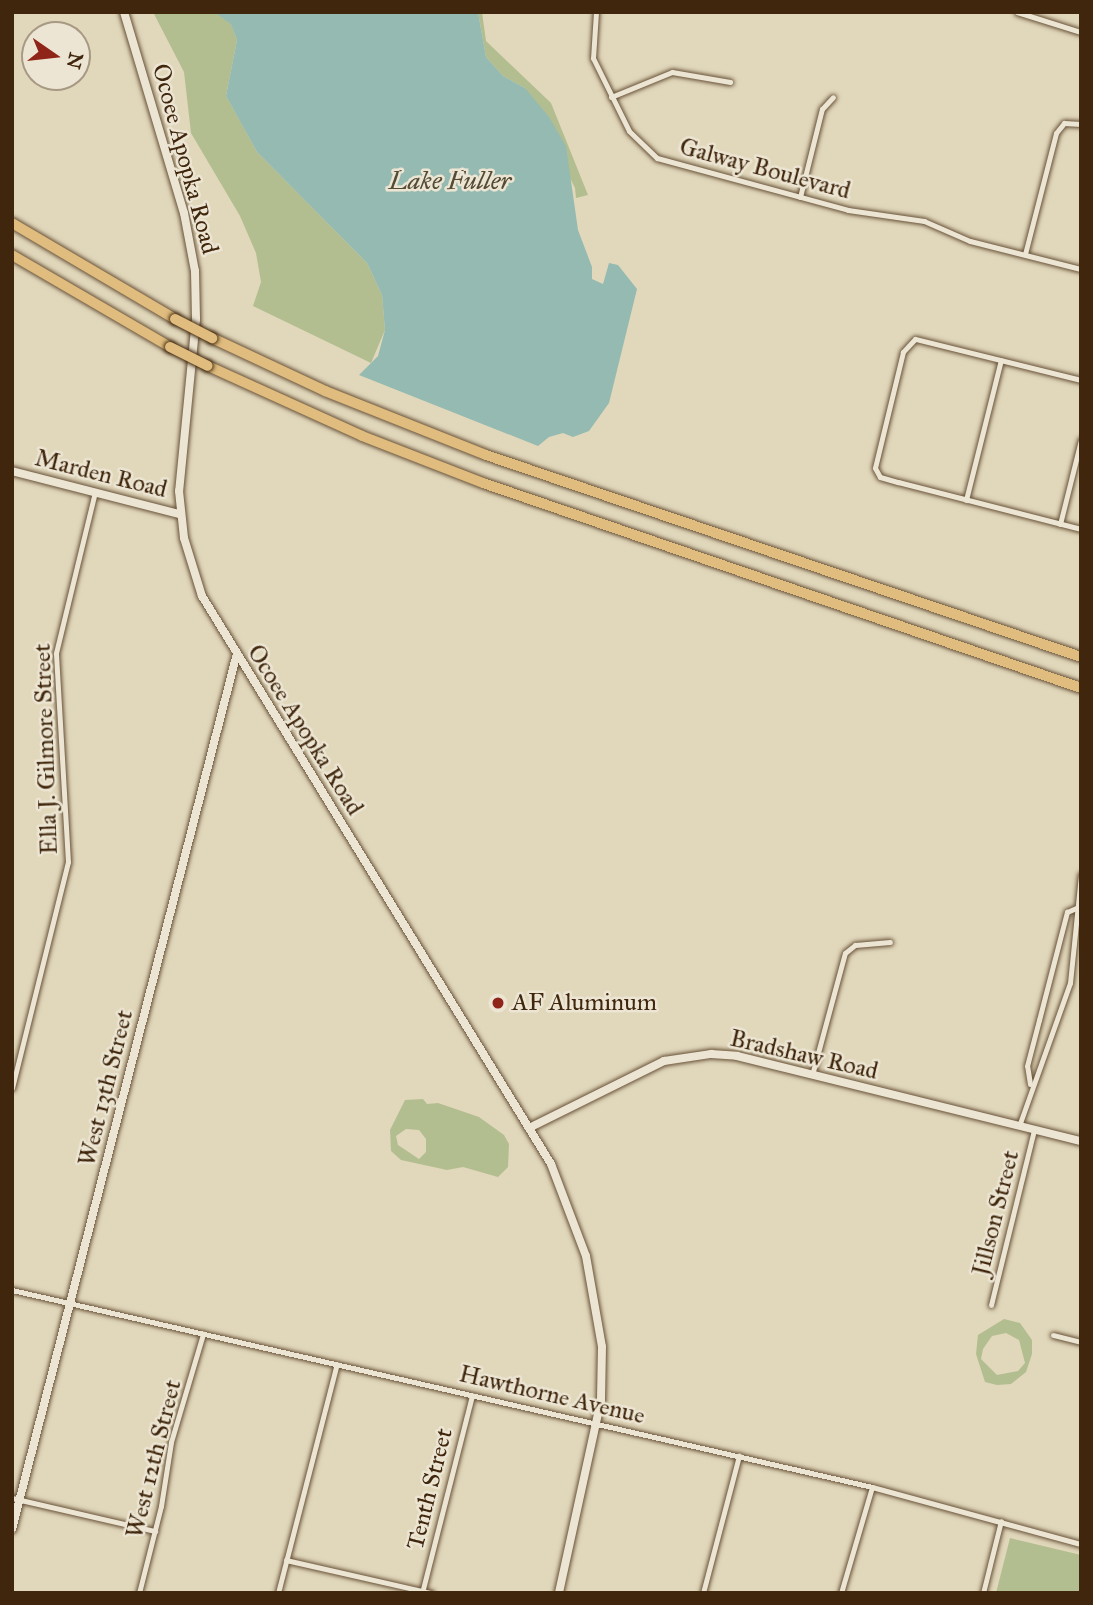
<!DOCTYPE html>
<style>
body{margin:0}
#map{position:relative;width:1093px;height:1605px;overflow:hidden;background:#e1d7bb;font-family:"IM FELL Great Primer",serif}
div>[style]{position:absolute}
.green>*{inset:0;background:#b3be90}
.water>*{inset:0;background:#94bab1}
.roads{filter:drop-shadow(0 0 2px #685238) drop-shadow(0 0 2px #685238)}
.street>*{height:5px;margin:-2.5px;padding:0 2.5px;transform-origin:2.5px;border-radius:2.5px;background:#ece5d3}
.secondary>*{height:8px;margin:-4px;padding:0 4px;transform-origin:4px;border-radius:4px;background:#ece5d3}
.highway>*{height:10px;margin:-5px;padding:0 5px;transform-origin:5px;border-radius:5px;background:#e0bc7e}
.bridges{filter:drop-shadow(0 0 2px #3f260c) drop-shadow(0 0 2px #3f260c)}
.highway-bridge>*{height:10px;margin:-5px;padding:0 5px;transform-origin:5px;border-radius:5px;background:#e0bc7e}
.dots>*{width:19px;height:19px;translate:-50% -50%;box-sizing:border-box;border:4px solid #ece5d3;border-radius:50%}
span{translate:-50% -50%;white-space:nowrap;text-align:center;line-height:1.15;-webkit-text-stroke:5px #ece5d3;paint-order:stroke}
.street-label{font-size:24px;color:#3f260c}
.poi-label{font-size:24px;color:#3f260c}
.left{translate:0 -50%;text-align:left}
.water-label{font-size:26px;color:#544b35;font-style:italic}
.frame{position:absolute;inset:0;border:14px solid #3f260c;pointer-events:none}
.north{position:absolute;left:21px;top:21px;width:70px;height:70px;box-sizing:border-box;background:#ece5d3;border:2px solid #a79983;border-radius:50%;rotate:104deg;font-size:19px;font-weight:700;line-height:28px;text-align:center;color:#3f260c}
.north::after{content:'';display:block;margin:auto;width:24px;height:32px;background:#8f2418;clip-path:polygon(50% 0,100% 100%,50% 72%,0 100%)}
</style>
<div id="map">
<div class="green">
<div style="clip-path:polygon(153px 12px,214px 12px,231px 23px,237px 40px,226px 96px,235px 112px,257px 152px,367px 263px,382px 295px,385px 330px,371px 363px,253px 306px,261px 282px,256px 253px,240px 216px,191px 133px,184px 72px)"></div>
<div style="clip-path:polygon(478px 12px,482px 12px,486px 41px,551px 103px,588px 195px,576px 198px,575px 188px,525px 88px,503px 76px,486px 57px)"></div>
<div style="clip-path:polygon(evenodd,423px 1099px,427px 1104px,438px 1103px,479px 1117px,504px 1135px,509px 1144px,508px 1167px,498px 1177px,463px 1167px,447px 1170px,401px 1160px,391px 1151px,390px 1130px,405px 1100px,423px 1099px,406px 1129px,419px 1130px,426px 1139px,426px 1152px,419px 1159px,398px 1145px,396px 1136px,406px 1129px)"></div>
<div style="clip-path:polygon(evenodd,1004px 1319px,1020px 1323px,1032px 1340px,1032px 1354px,1026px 1372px,1011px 1384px,997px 1385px,985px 1382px,976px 1354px,978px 1335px,1004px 1319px,1006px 1333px,1019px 1340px,1025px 1363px,1018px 1371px,997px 1375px,981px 1359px,983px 1349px,992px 1336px,1006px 1333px)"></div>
<div style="clip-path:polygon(1010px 1538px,1081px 1555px,1081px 1593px,996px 1593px)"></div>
</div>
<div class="water">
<div style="clip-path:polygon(214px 12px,478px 12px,486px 57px,503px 76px,525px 88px,549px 117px,566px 146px,578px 230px,592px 267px,592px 279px,603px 284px,609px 263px,618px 265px,637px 289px,609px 403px,589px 431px,573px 437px,563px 433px,549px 437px,538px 446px,359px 375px,378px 356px,385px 330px,382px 295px,367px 263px,257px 152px,226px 96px,237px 40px,231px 24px)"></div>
</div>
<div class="roads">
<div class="street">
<div style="left:596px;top:12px;width:46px;rotate:93.7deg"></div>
<div style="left:593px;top:58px;width:81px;rotate:63.7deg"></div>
<div style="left:629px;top:131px;width:39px;rotate:44deg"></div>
<div style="left:657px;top:158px;width:198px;rotate:15.2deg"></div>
<div style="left:848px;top:210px;width:77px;rotate:8.2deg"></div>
<div style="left:924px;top:221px;width:50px;rotate:23.5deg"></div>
<div style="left:970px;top:241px;width:114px;rotate:14.2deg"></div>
<div style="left:1017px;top:12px;width:67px;rotate:17.4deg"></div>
<div style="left:611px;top:97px;width:66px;rotate:-22.3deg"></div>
<div style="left:672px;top:72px;width:59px;rotate:9.8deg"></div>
<div style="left:800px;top:197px;width:91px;rotate:-76deg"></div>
<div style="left:822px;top:109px;width:16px;rotate:-47deg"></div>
<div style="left:1025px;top:254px;width:125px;rotate:-75.6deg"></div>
<div style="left:1056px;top:133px;width:13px;rotate:-51deg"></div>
<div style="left:1064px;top:123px;width:17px;rotate:3deg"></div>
<div style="left:1081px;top:380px;width:171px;rotate:-166.1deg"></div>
<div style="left:915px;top:339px;width:18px;rotate:133deg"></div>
<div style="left:903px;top:352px;width:119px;rotate:103.6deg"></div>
<div style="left:875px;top:468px;width:10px;rotate:61deg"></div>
<div style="left:880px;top:477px;width:19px;rotate:16deg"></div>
<div style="left:898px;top:482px;width:189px;rotate:14.4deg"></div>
<div style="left:966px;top:500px;width:144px;rotate:-76deg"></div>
<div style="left:1060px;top:524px;width:87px;rotate:-76deg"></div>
<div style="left:812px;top:1075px;width:126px;rotate:-74.9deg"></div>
<div style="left:845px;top:953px;width:13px;rotate:-39deg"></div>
<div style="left:855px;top:945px;width:35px;rotate:-5deg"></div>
<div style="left:1030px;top:1084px;width:18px;rotate:-99deg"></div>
<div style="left:1027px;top:1066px;width:48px;rotate:-75.4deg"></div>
<div style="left:1039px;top:1020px;width:112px;rotate:-75.5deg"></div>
<div style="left:1067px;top:912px;width:10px;rotate:-24deg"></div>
<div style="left:12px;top:1088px;width:233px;rotate:-76.1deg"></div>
<div style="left:68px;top:862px;width:209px;rotate:-93.3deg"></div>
<div style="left:56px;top:653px;width:166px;rotate:-76.4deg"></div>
<div style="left:1019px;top:1126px;width:152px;rotate:-70.4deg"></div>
<div style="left:1070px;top:983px;width:109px;rotate:-84.2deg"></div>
<div style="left:12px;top:1290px;width:882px;rotate:12.9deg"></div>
<div style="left:872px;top:1487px;width:217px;rotate:15.3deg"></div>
<div style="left:991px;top:1305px;width:180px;rotate:-76.2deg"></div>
<div style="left:1053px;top:1335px;width:29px;rotate:14deg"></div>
<div style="left:12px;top:1498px;width:147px;rotate:13deg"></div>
<div style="left:286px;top:1560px;width:149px;rotate:12.8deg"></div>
<div style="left:139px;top:1593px;width:90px;rotate:-75.8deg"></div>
<div style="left:161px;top:1506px;width:65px;rotate:-81.1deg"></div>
<div style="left:171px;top:1442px;width:113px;rotate:-73.5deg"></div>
<div style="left:278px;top:1593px;width:236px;rotate:-75.6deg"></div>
<div style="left:422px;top:1593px;width:204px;rotate:-75.8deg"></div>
<div style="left:703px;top:1593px;width:142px;rotate:-75.3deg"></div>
<div style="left:841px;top:1593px;width:110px;rotate:-73.7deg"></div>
<div style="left:983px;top:1593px;width:74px;rotate:-76deg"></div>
</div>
<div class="secondary">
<div style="left:124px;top:12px;width:210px;rotate:73.4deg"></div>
<div style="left:184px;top:213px;width:59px;rotate:79.3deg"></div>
<div style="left:195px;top:271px;width:48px;rotate:88.8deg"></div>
<div style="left:196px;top:319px;width:173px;rotate:95.6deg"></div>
<div style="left:179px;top:491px;width:47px;rotate:83.9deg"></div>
<div style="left:184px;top:538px;width:61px;rotate:72.8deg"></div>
<div style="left:202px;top:596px;width:667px;rotate:58.43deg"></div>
<div style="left:551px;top:1164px;width:98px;rotate:69.2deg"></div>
<div style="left:586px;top:1256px;width:92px;rotate:80deg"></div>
<div style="left:602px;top:1347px;width:53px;rotate:91.1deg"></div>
<div style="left:601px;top:1400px;width:198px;rotate:102.3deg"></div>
<div style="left:12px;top:471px;width:173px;rotate:14.4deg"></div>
<div style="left:529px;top:1128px;width:151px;rotate:-26.4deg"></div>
<div style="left:664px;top:1061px;width:48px;rotate:-8.5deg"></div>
<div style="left:711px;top:1054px;width:26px;rotate:4deg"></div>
<div style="left:737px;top:1056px;width:354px;rotate:13.9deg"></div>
<div style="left:12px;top:1529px;width:900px;rotate:-75.59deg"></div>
</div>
<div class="highway">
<div style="left:12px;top:223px;width:189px;rotate:30.5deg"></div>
<div style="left:12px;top:255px;width:183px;rotate:30.2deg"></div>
<div style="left:212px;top:338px;width:125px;rotate:25.1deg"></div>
<div style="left:325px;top:391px;width:173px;rotate:21.7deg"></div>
<div style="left:486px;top:455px;width:628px;rotate:18.75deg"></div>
<div style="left:208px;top:366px;width:169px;rotate:24.4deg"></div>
<div style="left:362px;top:436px;width:130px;rotate:21.2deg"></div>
<div style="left:483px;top:483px;width:632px;rotate:18.92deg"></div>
</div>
</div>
<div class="bridges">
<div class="highway-bridge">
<div style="left:175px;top:319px;width:42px;rotate:27.2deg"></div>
<div style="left:170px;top:347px;width:42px;rotate:26.6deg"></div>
</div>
</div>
<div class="dots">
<div style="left:498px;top:1003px;background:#8f2418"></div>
</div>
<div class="street-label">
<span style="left:185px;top:159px;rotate:75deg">Ocoee Apopka Road</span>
<span style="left:765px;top:169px;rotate:15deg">Galway Boulevard</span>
<span style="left:101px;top:474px;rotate:14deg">Marden Road</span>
<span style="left:305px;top:730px;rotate:58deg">Ocoee Apopka Road</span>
<span style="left:46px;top:749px;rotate:-92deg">Ella J. Gilmore Street</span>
<span style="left:804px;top:1055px;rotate:13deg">Bradshaw Road</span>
<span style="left:106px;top:1088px;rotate:-76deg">West 13th Street</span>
<span style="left:996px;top:1213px;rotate:-76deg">Jillson Street</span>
<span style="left:552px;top:1395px;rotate:13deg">Hawthorne Avenue</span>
<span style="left:154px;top:1459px;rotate:-76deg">West 12th Street</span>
<span style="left:430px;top:1489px;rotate:-76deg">Tenth Street</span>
</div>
<div class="poi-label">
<span class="left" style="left:512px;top:1003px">AF Aluminum</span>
</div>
<div class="water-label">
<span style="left:450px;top:181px">Lake Fuller</span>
</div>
<div class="frame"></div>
<div class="north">N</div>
</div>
